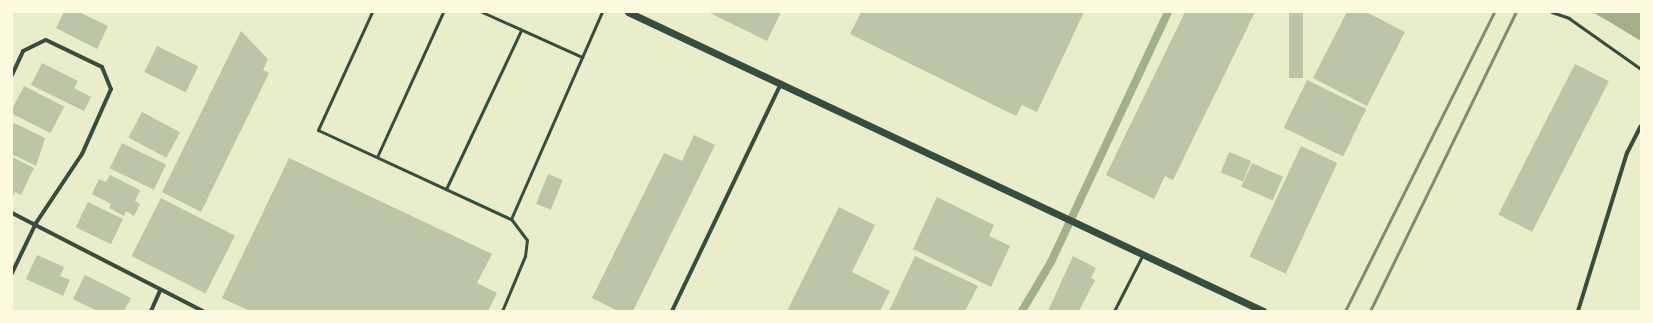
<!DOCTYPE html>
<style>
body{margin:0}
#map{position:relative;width:1653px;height:323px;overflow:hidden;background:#e9edc9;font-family:Literata,serif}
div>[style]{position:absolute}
.water>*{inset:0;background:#a3b18a}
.stream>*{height:8px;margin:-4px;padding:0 4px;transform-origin:4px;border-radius:4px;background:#a3b18a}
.building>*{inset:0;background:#bcc5a7;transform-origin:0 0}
.path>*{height:2.5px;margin:-1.25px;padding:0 1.25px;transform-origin:1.25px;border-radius:1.25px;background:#344e41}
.service>*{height:3px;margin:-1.5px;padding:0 1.5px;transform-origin:1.5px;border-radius:1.5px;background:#344e41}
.minor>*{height:4px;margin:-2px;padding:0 2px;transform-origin:2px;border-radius:2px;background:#344e41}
.tertiary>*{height:7px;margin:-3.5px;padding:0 3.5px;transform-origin:3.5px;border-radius:3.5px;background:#344e41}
.rail>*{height:3px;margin:-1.5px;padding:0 1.5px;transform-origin:1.5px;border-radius:1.5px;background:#7c8e77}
span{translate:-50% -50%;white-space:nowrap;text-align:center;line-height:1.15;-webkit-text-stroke:4px #fefae0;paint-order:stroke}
.frame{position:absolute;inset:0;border:13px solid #fefae0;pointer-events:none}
</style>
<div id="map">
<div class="water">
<div style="clip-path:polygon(1592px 12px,1641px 12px,1641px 41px,1608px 21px)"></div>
</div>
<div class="stream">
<div style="left:1022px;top:311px;width:57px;rotate:-59.4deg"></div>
<div style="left:1051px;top:262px;width:276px;rotate:-64.9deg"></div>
</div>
<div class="building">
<div style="clip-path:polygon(64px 12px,79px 12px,108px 26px,97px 49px,56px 28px)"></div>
<div style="clip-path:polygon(708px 12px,781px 12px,767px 41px)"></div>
<div style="clip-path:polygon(861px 12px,1084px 12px,1037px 112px,1022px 105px,1016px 116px,850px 34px)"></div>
<div style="clip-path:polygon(1185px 12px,1255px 12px,1173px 180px,1165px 176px,1154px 199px,1106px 175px)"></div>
<div style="left:1289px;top:12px;width:14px;height:66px"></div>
<div style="clip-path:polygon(1347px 12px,1366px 12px,1405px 32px,1367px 106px,1313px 78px)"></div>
<div style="clip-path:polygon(241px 31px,268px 59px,263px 70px,269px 73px,201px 212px,162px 192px)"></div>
<div style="left:157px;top:46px;width:46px;height:29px;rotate:26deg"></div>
<div style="clip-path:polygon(42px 63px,78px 81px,74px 88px,91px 97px,84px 111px,31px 85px)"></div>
<div style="left:1575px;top:64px;width:38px;height:169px;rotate:27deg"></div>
<div style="left:1307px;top:80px;width:66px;height:53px;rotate:26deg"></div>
<div style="left:24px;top:86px;width:45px;height:30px;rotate:27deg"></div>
<div style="left:142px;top:112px;width:43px;height:29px;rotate:28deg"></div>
<div style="clip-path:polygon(12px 122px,45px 138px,36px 166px,12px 154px)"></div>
<div style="clip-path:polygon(694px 135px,715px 145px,633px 311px,618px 311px,592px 298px,664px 153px,682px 161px)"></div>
<div style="left:122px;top:143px;width:49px;height:28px;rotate:26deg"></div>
<div style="left:1301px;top:146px;width:40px;height:122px;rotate:25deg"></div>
<div style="left:1229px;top:152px;width:24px;height:22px;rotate:22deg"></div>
<div style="clip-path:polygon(12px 157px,34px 168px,21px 195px,15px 192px,12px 198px)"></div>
<div style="clip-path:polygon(289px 158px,492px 254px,477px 283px,497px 293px,488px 311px,250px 311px,222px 298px)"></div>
<div style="left:1252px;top:163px;width:34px;height:26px;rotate:24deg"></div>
<div style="left:548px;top:174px;width:16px;height:32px;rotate:22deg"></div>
<div style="clip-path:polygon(110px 175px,140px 190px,135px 201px,140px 204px,134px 216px,126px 211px,124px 216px,109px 208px,111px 204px,92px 194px,99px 179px,106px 182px)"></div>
<div style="clip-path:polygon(937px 197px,994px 225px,989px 236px,1010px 246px,991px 287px,913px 249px)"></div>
<div style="left:161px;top:198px;width:83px;height:65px;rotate:27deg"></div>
<div style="left:88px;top:202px;width:39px;height:28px;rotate:26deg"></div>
<div style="clip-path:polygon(839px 207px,875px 225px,852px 272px,890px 291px,880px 311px,787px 311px)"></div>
<div style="clip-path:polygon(37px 255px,64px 267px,60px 276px,70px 280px,63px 296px,26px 279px)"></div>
<div style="clip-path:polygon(915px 256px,978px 286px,965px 311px,889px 311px)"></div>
<div style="clip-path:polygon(1073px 256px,1096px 268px,1091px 278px,1095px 280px,1079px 311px,1048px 311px)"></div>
<div style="clip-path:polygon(85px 275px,131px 298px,124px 311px,97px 311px,73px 299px)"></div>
</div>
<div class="path">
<div style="left:1552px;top:12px;width:18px;rotate:19deg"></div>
<div style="left:1569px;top:18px;width:88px;rotate:35.3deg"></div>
</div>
<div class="service">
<div style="left:372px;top:12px;width:130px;rotate:114.6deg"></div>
<div style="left:318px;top:130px;width:213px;rotate:24.8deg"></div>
<div style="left:511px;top:219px;width:226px;rotate:-66.3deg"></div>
<div style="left:482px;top:12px;width:110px;rotate:24.2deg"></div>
<div style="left:377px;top:157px;width:159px;rotate:-65.5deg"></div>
<div style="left:446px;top:189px;width:176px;rotate:-64.7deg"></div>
<div style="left:502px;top:311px;width:60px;rotate:-67.3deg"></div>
<div style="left:525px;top:256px;width:16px;rotate:-83deg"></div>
<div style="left:527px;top:240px;width:26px;rotate:-127deg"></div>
<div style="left:1114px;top:311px;width:64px;rotate:-63deg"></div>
</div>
<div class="minor">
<div style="left:12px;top:75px;width:26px;rotate:-65deg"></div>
<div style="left:23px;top:51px;width:25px;rotate:-26deg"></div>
<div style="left:46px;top:40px;width:62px;rotate:25.7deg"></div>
<div style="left:102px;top:67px;width:24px;rotate:68deg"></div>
<div style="left:111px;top:89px;width:71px;rotate:114deg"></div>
<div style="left:82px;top:154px;width:83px;rotate:123.7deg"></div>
<div style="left:36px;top:223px;width:55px;rotate:115.6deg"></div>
<div style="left:12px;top:213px;width:215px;rotate:27.2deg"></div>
<div style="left:151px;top:311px;width:22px;rotate:-66deg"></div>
<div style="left:672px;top:311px;width:253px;rotate:-64.4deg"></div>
<div style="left:1578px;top:311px;width:165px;rotate:-72.8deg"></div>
<div style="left:1627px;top:153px;width:30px;rotate:-63deg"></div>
</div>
<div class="tertiary">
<div style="left:628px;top:12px;width:702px;rotate:25.21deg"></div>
</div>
<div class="rail">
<div style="left:1345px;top:311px;width:334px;rotate:-63.5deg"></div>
<div style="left:1370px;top:311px;width:333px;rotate:-64deg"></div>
</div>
<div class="frame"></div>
</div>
